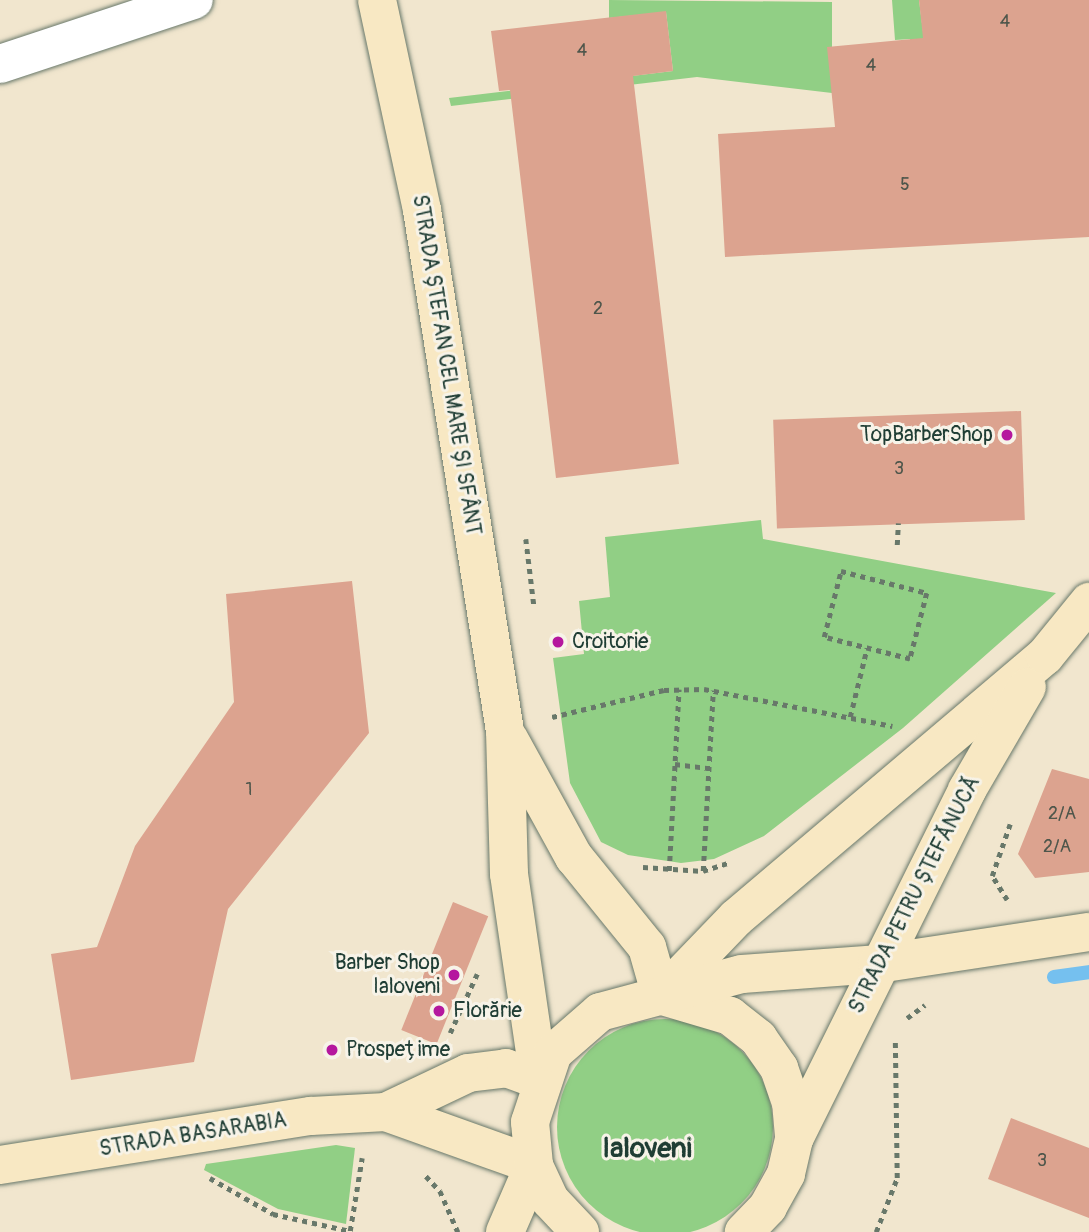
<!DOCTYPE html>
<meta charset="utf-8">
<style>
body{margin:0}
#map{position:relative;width:1089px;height:1232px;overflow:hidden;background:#f1e6ce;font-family:Pangolin,sans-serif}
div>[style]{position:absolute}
.green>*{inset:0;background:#91cf85}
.round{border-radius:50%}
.stream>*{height:14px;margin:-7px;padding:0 7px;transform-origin:7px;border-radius:7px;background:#75c0ef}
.building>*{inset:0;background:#dca38f;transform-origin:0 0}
.path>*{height:4.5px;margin-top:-2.25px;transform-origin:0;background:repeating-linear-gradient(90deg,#68786a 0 5px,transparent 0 10px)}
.roads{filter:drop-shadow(0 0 2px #68786a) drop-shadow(0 0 2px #68786a)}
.street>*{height:38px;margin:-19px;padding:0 19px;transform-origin:19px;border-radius:19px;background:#fff}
.secondary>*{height:38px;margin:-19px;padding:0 19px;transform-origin:19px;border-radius:19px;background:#f8e8c3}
.dots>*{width:19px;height:19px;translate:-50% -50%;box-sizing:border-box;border:4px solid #f7f3e8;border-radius:50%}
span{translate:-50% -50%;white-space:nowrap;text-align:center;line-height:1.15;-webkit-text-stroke:6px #f7f3e8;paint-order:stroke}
.number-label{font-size:18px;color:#4e564b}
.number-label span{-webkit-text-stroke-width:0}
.street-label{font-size:21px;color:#1f3d34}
.poi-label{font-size:21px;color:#1f3d34}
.right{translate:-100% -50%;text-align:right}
.left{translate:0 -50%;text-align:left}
.district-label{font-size:28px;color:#1f3d34;font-weight:700}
</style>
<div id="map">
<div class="green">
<div style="clip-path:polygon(609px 0,832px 2px,832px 93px,697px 77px,451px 106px,449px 98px,673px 71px,666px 12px,609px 18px)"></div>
<div style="clip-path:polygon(892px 0,919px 0,927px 63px,915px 84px,910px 39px,895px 40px)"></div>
<div style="clip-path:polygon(761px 520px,763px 539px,1056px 593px,903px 728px,764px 836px,714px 859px,681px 863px,628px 855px,601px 842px,570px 783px,553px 658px,584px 654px,579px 601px,610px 597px,605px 537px)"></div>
<div class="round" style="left:557px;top:1019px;width:216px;height:216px"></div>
<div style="clip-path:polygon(336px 1145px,355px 1148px,346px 1224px,278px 1209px,204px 1170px,206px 1164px)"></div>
</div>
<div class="stream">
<div style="left:1054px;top:977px;width:35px;rotate:-8deg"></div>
</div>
<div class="building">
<div style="clip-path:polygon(919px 0,1089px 0,1089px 237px,725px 257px,718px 134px,835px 127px,827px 47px,923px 38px)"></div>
<div style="clip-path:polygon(666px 11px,673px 71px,633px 76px,679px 464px,556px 478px,510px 90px,499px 91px,491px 31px)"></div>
<div style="left:1021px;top:411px;width:109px;height:248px;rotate:88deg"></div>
<div style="clip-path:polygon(352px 581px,369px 733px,228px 909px,194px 1062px,71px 1080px,51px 954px,97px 947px,135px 846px,234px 702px,226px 594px)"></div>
<div style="clip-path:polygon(1052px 769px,1089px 779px,1089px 872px,1035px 878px,1018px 854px)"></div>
<div style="left:453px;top:902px;width:38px;height:138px;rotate:22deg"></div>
<div style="clip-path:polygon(1011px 1118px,1089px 1148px,1089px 1218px,988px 1179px)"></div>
</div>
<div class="path">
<div style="left:526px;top:539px;width:66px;rotate:83.1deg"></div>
<div style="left:897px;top:545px;width:22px;rotate:-87deg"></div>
<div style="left:841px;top:571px;width:89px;rotate:14.3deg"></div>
<div style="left:927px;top:593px;width:68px;rotate:104.4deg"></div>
<div style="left:910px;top:659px;width:89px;rotate:-165.7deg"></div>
<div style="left:824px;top:637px;width:68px;rotate:-75.6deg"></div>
<div style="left:552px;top:717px;width:115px;rotate:-13.6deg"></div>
<div style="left:664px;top:690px;width:40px;rotate:-1.4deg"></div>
<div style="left:704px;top:689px;width:192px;rotate:11.1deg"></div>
<div style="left:850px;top:717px;width:71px;rotate:-76.2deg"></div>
<div style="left:675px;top:764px;width:34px;rotate:7deg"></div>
<div style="left:643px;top:867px;width:60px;rotate:3.8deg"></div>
<div style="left:703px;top:871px;width:28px;rotate:-18deg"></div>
<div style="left:669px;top:871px;width:182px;rotate:-86.9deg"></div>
<div style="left:703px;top:871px;width:181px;rotate:-86.8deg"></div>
<div style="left:1007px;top:900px;width:28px;rotate:-122deg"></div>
<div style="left:992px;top:876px;width:55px;rotate:-70.9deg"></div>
<div style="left:907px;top:1018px;width:22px;rotate:-36deg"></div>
<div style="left:450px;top:1033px;width:65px;rotate:-65.4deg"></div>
<div style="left:426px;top:1176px;width:21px;rotate:47deg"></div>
<div style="left:440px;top:1191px;width:45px;rotate:66.3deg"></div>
<div style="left:210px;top:1178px;width:73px;rotate:29.7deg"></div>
<div style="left:273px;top:1214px;width:79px;rotate:12.4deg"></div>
<div style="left:350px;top:1231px;width:74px;rotate:-80.7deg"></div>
<div style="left:876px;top:1232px;width:58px;rotate:-68.7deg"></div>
<div style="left:897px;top:1178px;width:137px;rotate:-90.8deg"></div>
</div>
<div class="roads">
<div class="street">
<div style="left:0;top:64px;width:204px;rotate:-18.3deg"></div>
</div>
<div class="secondary">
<div style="left:377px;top:0;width:215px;rotate:77.9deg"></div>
<div style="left:422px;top:210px;width:528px;rotate:80.95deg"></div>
<div style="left:505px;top:731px;width:143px;rotate:88.4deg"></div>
<div style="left:509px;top:874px;width:208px;rotate:81.7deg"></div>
<div style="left:509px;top:739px;width:135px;rotate:61.2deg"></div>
<div style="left:574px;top:857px;width:116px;rotate:51deg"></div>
<div style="left:647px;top:947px;width:51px;rotate:74.1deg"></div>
<div style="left:661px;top:996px;width:108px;rotate:-46.1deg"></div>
<div style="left:736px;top:918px;width:405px;rotate:-40.3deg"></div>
<div style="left:1045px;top:656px;width:70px;rotate:-50.8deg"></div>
<div style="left:666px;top:997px;width:67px;rotate:16.5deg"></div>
<div style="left:730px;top:1016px;width:36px;rotate:38deg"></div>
<div style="left:758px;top:1038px;width:37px;rotate:55deg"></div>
<div style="left:779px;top:1068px;width:36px;rotate:71deg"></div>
<div style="left:791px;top:1102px;width:37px;rotate:85deg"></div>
<div style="left:794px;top:1139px;width:36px;rotate:103deg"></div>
<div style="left:786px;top:1174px;width:38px;rotate:119deg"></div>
<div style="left:768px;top:1207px;width:35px;rotate:134deg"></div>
<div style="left:386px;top:1112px;width:157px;rotate:19.7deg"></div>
<div style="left:794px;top:1139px;width:390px;rotate:-63.6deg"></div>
<div style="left:967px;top:790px;width:119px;rotate:-59.8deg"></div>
<div style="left:0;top:1165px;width:315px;rotate:-9deg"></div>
<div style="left:311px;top:1116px;width:75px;rotate:-3.1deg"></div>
<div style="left:386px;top:1112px;width:91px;rotate:-25.4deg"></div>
<div style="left:468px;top:1073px;width:38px;rotate:-7deg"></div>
<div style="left:506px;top:1068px;width:35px;rotate:20deg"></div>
<div style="left:505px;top:1232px;width:73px;rotate:-66.6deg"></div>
<div style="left:580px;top:1232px;width:44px;rotate:-133.2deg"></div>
<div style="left:550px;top:1200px;width:38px;rotate:-115deg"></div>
<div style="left:534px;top:1165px;width:43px;rotate:-95.3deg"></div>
<div style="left:530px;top:1122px;width:73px;rotate:-71.6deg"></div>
<div style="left:553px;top:1053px;width:62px;rotate:-41.1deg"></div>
<div style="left:600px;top:1012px;width:147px;rotate:-15deg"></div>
<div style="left:742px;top:974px;width:135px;rotate:-4.2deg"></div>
<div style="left:877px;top:964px;width:214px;rotate:-8.6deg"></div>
</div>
</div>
<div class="dots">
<div style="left:1007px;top:435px;background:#b5179e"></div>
<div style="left:558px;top:642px;background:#b5179e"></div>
<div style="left:454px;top:975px;background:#b5179e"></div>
<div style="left:439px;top:1011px;background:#b5179e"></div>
<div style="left:332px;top:1050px;background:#b5179e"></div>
</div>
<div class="number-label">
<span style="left:1005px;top:22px">4</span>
<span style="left:582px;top:51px">4</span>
<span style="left:871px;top:66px">4</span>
<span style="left:905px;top:185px">5</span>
<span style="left:598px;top:309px">2</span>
<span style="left:899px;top:469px">3</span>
<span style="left:249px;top:790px">1</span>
<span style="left:1062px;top:814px">2/A</span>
<span style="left:1057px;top:847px">2/A</span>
<span style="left:1042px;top:1161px">3</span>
</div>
<div class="street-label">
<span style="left:446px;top:365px;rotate:81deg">STRADA ȘTEFAN CEL MARE ȘI SFÂNT</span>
<span style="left:915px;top:895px;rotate:-63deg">STRADA PETRU ȘTEFĂNUCĂ</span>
<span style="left:193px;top:1135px;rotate:-9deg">STRADA BASARABIA</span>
</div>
<div class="poi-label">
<span class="right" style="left:993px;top:435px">TopBarberShop</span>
<span class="left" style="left:572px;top:642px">Croitorie</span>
<span class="right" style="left:440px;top:975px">Barber Shop<br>Ialoveni</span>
<span class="left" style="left:453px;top:1011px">Florărie</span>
<span class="left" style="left:346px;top:1050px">Prospețime</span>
</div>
<div class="district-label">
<span style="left:647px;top:1149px">Ialoveni</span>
</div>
</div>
